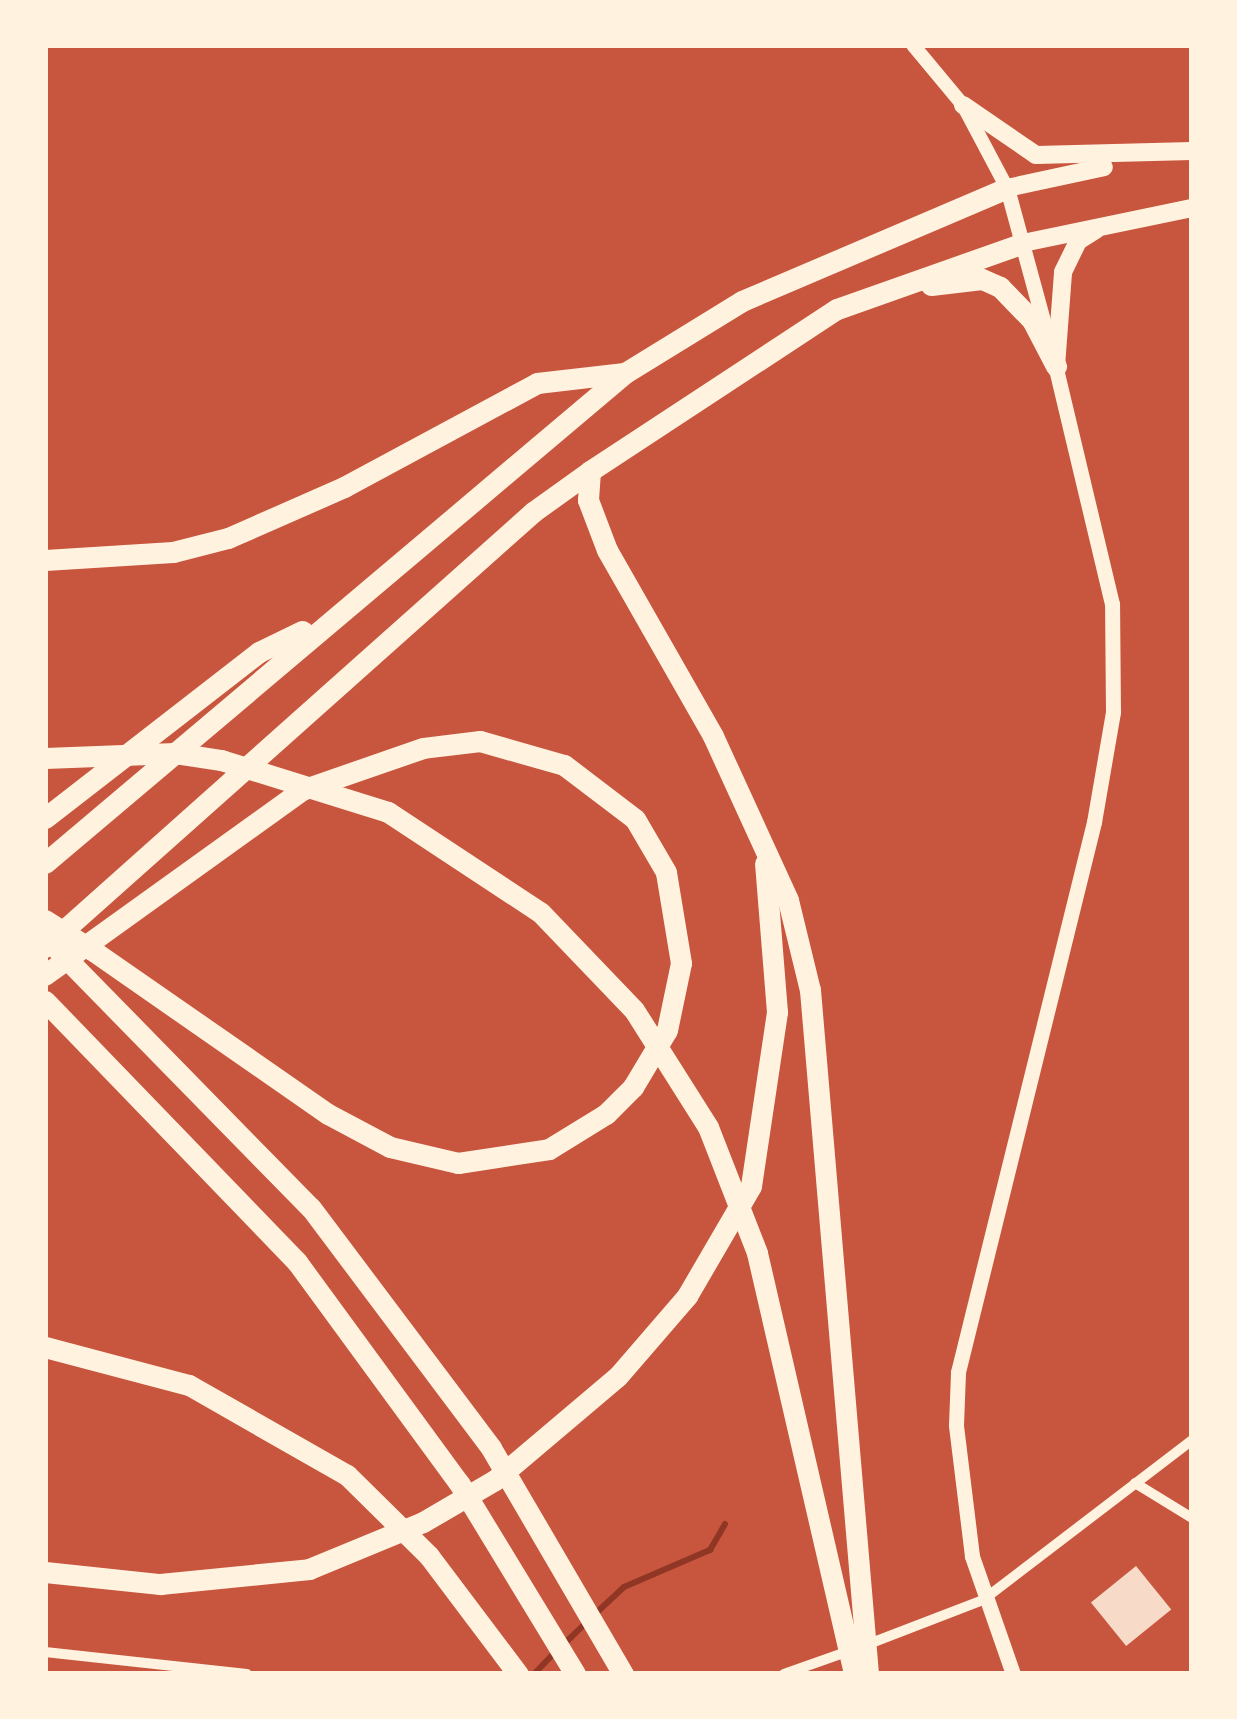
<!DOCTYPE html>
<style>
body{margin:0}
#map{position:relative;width:1237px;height:1719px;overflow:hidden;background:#c8553d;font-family:Roboto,sans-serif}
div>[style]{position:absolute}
.stream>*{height:6px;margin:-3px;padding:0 3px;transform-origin:3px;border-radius:3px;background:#8f3625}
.building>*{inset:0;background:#f7dbc8;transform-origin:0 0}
.minor>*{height:10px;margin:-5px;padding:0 5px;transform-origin:5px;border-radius:5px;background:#fff3e0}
.tertiary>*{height:14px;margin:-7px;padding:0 7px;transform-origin:7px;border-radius:7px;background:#fff3e0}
.secondary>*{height:15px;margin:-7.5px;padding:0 7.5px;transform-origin:7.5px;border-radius:7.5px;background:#fff3e0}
.trunk>*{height:18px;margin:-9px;padding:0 9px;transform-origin:9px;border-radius:9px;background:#fff3e0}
.motorway>*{height:21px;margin:-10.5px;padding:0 10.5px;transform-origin:10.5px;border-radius:10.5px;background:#fff3e0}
span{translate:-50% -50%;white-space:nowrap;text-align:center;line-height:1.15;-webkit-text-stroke:12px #fff3e0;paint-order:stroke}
.frame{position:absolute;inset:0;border:48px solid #fff3e0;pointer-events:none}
</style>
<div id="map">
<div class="stream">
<div style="left:594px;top:1615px;width:41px;rotate:-43deg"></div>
<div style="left:624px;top:1587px;width:94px;rotate:-23.3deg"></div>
<div style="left:710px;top:1550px;width:30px;rotate:-60deg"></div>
<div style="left:564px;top:1644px;width:29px;rotate:-44deg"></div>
<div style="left:534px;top:1674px;width:29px;rotate:-46deg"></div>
</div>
<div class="building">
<div style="left:1136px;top:1566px;width:56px;height:58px;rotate:51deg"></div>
</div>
<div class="minor">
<div style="left:1135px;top:1483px;width:67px;rotate:31.6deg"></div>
<div style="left:866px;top:1645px;width:125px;rotate:-21deg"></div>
<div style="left:983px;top:1600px;width:263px;rotate:-37.4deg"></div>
<div style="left:45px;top:1652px;width:203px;rotate:6.2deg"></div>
<div style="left:784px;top:1674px;width:69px;rotate:-19.5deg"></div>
</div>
<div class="tertiary">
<div style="left:913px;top:45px;width:78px;rotate:50.2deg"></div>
<div style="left:963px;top:105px;width:94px;rotate:62.1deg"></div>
</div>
<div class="secondary">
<div style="left:1007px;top:188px;width:149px;rotate:74.8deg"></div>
<div style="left:1013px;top:1674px;width:125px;rotate:-109.2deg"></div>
<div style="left:972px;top:1556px;width:132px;rotate:-97deg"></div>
<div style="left:956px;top:1425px;width:53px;rotate:-87.8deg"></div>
<div style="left:958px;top:1372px;width:567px;rotate:-76.11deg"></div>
<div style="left:1094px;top:822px;width:112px;rotate:-80.2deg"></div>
<div style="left:1113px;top:712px;width:108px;rotate:-90.5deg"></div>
<div style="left:1112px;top:604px;width:250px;rotate:-103.4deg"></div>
</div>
<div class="trunk">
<div style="left:963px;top:105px;width:88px;rotate:34.4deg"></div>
<div style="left:1036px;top:155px;width:156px;rotate:-1.5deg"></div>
<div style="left:1007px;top:188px;width:99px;rotate:-12.2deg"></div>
<div style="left:1023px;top:243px;width:173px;rotate:-11.7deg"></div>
<div style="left:1056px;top:366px;width:94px;rotate:-85.7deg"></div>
<div style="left:1063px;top:272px;width:34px;rotate:-64deg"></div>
<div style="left:1078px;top:241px;width:22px;rotate:-32deg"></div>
</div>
<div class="motorway">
<div style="left:931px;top:285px;width:51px;rotate:-6.7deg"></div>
<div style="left:982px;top:279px;width:20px;rotate:24deg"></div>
<div style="left:1000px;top:287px;width:46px;rotate:45.9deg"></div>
<div style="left:1032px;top:320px;width:52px;rotate:62.4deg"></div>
<div style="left:590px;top:471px;width:29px;rotate:94deg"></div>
<div style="left:588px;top:500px;width:53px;rotate:69.2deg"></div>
<div style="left:607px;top:550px;width:214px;rotate:60.3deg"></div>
<div style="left:713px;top:736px;width:180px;rotate:65.4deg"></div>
<div style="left:788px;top:900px;width:93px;rotate:76.3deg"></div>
<div style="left:810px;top:990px;width:686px;rotate:85.15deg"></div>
<div style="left:45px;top:560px;width:128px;rotate:-3.6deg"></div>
<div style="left:173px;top:552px;width:57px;rotate:-14.3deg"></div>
<div style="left:228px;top:538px;width:127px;rotate:-23.7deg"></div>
<div style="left:344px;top:487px;width:219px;rotate:-28.3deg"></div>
<div style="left:537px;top:383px;width:88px;rotate:-6.6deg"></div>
<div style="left:45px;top:758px;width:130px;rotate:-2.2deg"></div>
<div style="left:175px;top:753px;width:47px;rotate:8.7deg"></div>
<div style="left:221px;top:760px;width:175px;rotate:17.3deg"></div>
<div style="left:388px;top:812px;width:183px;rotate:33.4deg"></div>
<div style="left:541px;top:913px;width:134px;rotate:46.2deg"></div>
<div style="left:634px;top:1010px;width:138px;rotate:57.7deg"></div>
<div style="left:708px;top:1127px;width:135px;rotate:68.7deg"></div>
<div style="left:757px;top:1253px;width:432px;rotate:77deg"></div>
<div style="left:45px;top:818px;width:271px;rotate:-37.8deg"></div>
<div style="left:259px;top:652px;width:48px;rotate:-26deg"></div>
<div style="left:45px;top:863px;width:759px;rotate:-40.19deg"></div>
<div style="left:625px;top:373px;width:137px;rotate:-31.6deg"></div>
<div style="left:742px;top:301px;width:288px;rotate:-23.1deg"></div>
<div style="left:45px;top:920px;width:56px;rotate:32.6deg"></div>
<div style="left:92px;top:950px;width:287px;rotate:34.8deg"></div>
<div style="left:328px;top:1114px;width:70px;rotate:28deg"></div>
<div style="left:390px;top:1147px;width:70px;rotate:13.2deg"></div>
<div style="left:458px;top:1163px;width:92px;rotate:-8.7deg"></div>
<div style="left:549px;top:1149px;width:67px;rotate:-31.6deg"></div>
<div style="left:606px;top:1114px;width:38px;rotate:-45deg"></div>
<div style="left:633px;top:1087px;width:66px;rotate:-59.2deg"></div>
<div style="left:667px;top:1030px;width:68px;rotate:-78.2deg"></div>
<div style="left:681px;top:963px;width:92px;rotate:-99.4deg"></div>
<div style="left:666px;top:872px;width:61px;rotate:-120.3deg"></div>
<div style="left:635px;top:819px;width:89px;rotate:-142.7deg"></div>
<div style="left:564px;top:765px;width:87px;rotate:-164.1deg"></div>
<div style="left:480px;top:741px;width:57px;rotate:173deg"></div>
<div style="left:423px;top:748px;width:128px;rotate:160.9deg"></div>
<div style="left:302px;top:790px;width:317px;rotate:144.3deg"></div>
<div style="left:45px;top:947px;width:654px;rotate:-41.71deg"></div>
<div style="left:533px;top:512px;width:70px;rotate:-35.7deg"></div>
<div style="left:590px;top:471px;width:295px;rotate:-33.3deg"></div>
<div style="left:837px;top:309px;width:197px;rotate:-19.5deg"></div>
<div style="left:58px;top:950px;width:361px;rotate:45.6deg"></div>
<div style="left:311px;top:1208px;width:300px;rotate:53.1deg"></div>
<div style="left:491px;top:1448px;width:262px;rotate:59.7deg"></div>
<div style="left:45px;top:1001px;width:363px;rotate:46deg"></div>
<div style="left:297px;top:1262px;width:274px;rotate:53.8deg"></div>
<div style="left:459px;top:1483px;width:223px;rotate:58.7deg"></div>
<div style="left:45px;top:1347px;width:149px;rotate:14.8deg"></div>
<div style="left:189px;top:1385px;width:182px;rotate:29.7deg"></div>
<div style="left:347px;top:1475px;width:115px;rotate:44.6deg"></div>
<div style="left:429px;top:1556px;width:148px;rotate:53deg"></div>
<div style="left:45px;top:1572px;width:116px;rotate:6deg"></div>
<div style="left:160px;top:1584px;width:150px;rotate:-5.7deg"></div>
<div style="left:309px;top:1569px;width:123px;rotate:-22.4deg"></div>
<div style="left:423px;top:1522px;width:83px;rotate:-30.3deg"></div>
<div style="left:495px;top:1480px;width:161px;rotate:-40.2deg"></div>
<div style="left:618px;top:1376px;width:106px;rotate:-49.2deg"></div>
<div style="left:687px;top:1296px;width:127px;rotate:-59.8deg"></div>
<div style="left:751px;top:1186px;width:176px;rotate:-81.5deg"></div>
<div style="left:777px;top:1012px;width:149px;rotate:-94.6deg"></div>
</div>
<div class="frame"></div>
</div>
